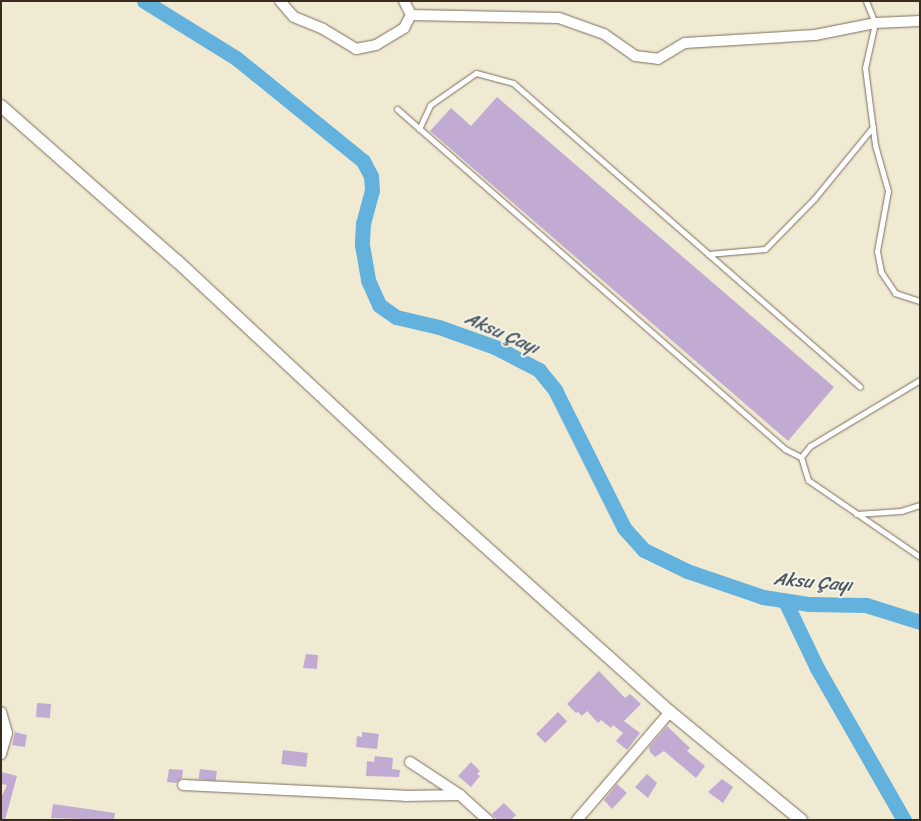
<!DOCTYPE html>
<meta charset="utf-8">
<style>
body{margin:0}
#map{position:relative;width:921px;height:821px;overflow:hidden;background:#f1ead3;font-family:Sriracha,sans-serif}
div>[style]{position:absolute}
.river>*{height:15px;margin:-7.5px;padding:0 7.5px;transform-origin:7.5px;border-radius:7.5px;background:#63b1dd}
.building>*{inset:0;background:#c1abd3;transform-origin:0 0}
.roads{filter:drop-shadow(0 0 1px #7b6d5d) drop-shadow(0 0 1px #7b6d5d)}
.service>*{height:5px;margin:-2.5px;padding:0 2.5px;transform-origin:2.5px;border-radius:2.5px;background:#fff}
.minor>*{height:10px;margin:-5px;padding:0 5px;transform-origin:5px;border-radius:5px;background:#fff}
.tertiary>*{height:12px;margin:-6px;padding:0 6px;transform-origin:6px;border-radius:6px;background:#fff}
span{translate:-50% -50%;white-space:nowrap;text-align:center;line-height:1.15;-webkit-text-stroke:4px #f7f3e8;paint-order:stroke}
.water-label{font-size:18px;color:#495961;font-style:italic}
.frame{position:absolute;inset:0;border:2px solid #3b2a1e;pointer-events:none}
</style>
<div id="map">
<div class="river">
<div style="left:144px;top:1px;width:108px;rotate:31.8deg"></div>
<div style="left:236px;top:58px;width:164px;rotate:39deg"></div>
<div style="left:363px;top:161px;width:17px;rotate:62deg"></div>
<div style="left:371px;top:176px;width:14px;rotate:86deg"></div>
<div style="left:372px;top:190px;width:34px;rotate:105deg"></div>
<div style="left:363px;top:223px;width:22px;rotate:93deg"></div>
<div style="left:362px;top:245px;width:36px;rotate:80deg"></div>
<div style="left:368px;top:280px;width:27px;rotate:66deg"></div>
<div style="left:379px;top:305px;width:21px;rotate:35deg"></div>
<div style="left:396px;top:317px;width:44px;rotate:13.1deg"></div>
<div style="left:439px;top:327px;width:59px;rotate:19.7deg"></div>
<div style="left:495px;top:347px;width:50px;rotate:27.6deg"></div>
<div style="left:539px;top:370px;width:26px;rotate:51deg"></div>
<div style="left:555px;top:390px;width:154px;rotate:63.4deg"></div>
<div style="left:624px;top:528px;width:30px;rotate:48deg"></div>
<div style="left:644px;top:550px;width:48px;rotate:26deg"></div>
<div style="left:687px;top:571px;width:80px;rotate:18.9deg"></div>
<div style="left:763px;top:597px;width:47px;rotate:8.7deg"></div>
<div style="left:809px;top:604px;width:57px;rotate:1deg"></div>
<div style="left:866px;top:605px;width:57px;rotate:17.5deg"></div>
<div style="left:785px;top:601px;width:74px;rotate:64.5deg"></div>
<div style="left:817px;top:668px;width:175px;rotate:60.2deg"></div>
</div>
<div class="building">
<div style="clip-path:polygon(497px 97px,834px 387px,788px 441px,430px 131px,451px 108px,471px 126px)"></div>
<div style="clip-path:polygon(306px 654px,318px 655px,317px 669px,303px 668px)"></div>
<div style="clip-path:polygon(599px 671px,625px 698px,630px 694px,641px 704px,624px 721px,640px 733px,627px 750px,616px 741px,623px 733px,613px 725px,611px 728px,601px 720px,598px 723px,587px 711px,582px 716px,578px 712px,576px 713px,567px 704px)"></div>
<div style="left:37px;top:703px;width:14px;height:14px;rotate:4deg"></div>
<div style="left:558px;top:712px;width:13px;height:31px;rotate:45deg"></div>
<div style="clip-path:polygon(667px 726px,690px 748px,687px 751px,705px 766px,696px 778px,664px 751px,655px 757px,650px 752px,649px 747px)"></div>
<div style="clip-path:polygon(15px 732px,27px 735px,25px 747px,12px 745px)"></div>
<div style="clip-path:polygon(362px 732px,379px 734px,377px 749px,356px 747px,357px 736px,362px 737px)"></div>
<div style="left:283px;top:750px;width:25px;height:14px;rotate:7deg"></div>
<div style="clip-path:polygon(375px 756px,393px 758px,392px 769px,400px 770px,399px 777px,366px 776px,367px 761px,374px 762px)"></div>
<div style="clip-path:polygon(471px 762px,480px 771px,477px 774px,480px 776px,471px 787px,458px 776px)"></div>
<div style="clip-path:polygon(169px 769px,183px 770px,182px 778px,176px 783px,167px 782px)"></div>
<div style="left:200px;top:769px;width:17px;height:10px;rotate:7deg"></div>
<div style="clip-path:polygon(1px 772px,17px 776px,5px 820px,1px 820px,1px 798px,7px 785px,1px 784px)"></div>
<div style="clip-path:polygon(647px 774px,657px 783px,648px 798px,635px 787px)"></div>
<div style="clip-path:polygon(722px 779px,733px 787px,723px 803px,708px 792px)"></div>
<div style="clip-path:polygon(617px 784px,627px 793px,612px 809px,604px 800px)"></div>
<div style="clip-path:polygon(504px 803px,516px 815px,511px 820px,497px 820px,492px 814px)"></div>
<div style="clip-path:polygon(53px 804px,115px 813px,114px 820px,51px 818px)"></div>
</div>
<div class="roads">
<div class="service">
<div style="left:866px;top:1px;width:24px;rotate:68deg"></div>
<div style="left:875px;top:23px;width:46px;rotate:102.5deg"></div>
<div style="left:865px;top:68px;width:78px;rotate:82.6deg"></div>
<div style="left:875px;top:145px;width:48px;rotate:74.2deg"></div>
<div style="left:888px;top:191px;width:61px;rotate:100.4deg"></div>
<div style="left:877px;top:251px;width:21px;rotate:79deg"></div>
<div style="left:881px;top:272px;width:25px;rotate:56deg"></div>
<div style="left:895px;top:293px;width:26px;rotate:18deg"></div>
<div style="left:397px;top:109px;width:516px;rotate:41.23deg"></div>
<div style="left:785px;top:449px;width:18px;rotate:27deg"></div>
<div style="left:419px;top:129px;width:26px;rotate:-65deg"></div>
<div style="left:430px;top:105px;width:56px;rotate:-34.8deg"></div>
<div style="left:476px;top:73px;width:38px;rotate:15deg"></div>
<div style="left:513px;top:83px;width:461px;rotate:41.2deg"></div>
<div style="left:708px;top:254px;width:57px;rotate:-5deg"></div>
<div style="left:765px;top:249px;width:70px;rotate:-45.6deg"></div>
<div style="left:814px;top:199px;width:93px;rotate:-50.7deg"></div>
<div style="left:920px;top:380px;width:128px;rotate:149deg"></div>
<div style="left:810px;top:446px;width:14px;rotate:129deg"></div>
<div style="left:801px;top:457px;width:24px;rotate:73deg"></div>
<div style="left:808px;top:480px;width:136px;rotate:34.5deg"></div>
<div style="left:856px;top:514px;width:45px;rotate:-3.8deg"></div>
<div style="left:901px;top:511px;width:20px;rotate:-18deg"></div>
</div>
<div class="minor">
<div style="left:280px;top:1px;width:21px;rotate:49deg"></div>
<div style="left:294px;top:17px;width:31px;rotate:22deg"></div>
<div style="left:323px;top:29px;width:39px;rotate:31deg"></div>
<div style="left:356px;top:49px;width:20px;rotate:-11deg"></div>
<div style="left:376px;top:45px;width:33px;rotate:-31deg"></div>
<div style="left:404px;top:28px;width:15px;rotate:-62deg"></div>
<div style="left:404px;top:1px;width:16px;rotate:63deg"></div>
<div style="left:411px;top:15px;width:148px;rotate:1.2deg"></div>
<div style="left:559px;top:18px;width:48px;rotate:19.6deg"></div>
<div style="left:604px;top:34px;width:38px;rotate:35deg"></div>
<div style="left:635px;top:56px;width:23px;rotate:7deg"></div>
<div style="left:658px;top:59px;width:31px;rotate:-31deg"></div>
<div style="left:685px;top:43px;width:130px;rotate:-3.5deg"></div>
<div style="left:815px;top:35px;width:61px;rotate:-11.3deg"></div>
<div style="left:875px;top:23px;width:45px;rotate:-2.5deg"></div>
<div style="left:1px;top:712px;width:22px;rotate:74deg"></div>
<div style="left:7px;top:733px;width:22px;rotate:106deg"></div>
<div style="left:410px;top:762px;width:60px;rotate:33.4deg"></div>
<div style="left:460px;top:795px;width:38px;rotate:42deg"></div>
<div style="left:183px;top:785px;width:222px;rotate:2.8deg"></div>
<div style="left:405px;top:796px;width:55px;rotate:-1deg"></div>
<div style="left:577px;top:820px;width:143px;rotate:-49.3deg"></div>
</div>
<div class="tertiary">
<div style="left:1px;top:106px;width:235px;rotate:41.4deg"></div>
<div style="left:177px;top:261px;width:358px;rotate:43deg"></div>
<div style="left:439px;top:505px;width:310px;rotate:41.9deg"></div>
<div style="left:670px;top:712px;width:170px;rotate:39.5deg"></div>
</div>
</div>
<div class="water-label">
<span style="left:502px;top:333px;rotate:24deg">Aksu Çayı</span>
<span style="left:813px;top:582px;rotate:5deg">Aksu Çayı</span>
</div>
<div class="frame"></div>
</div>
